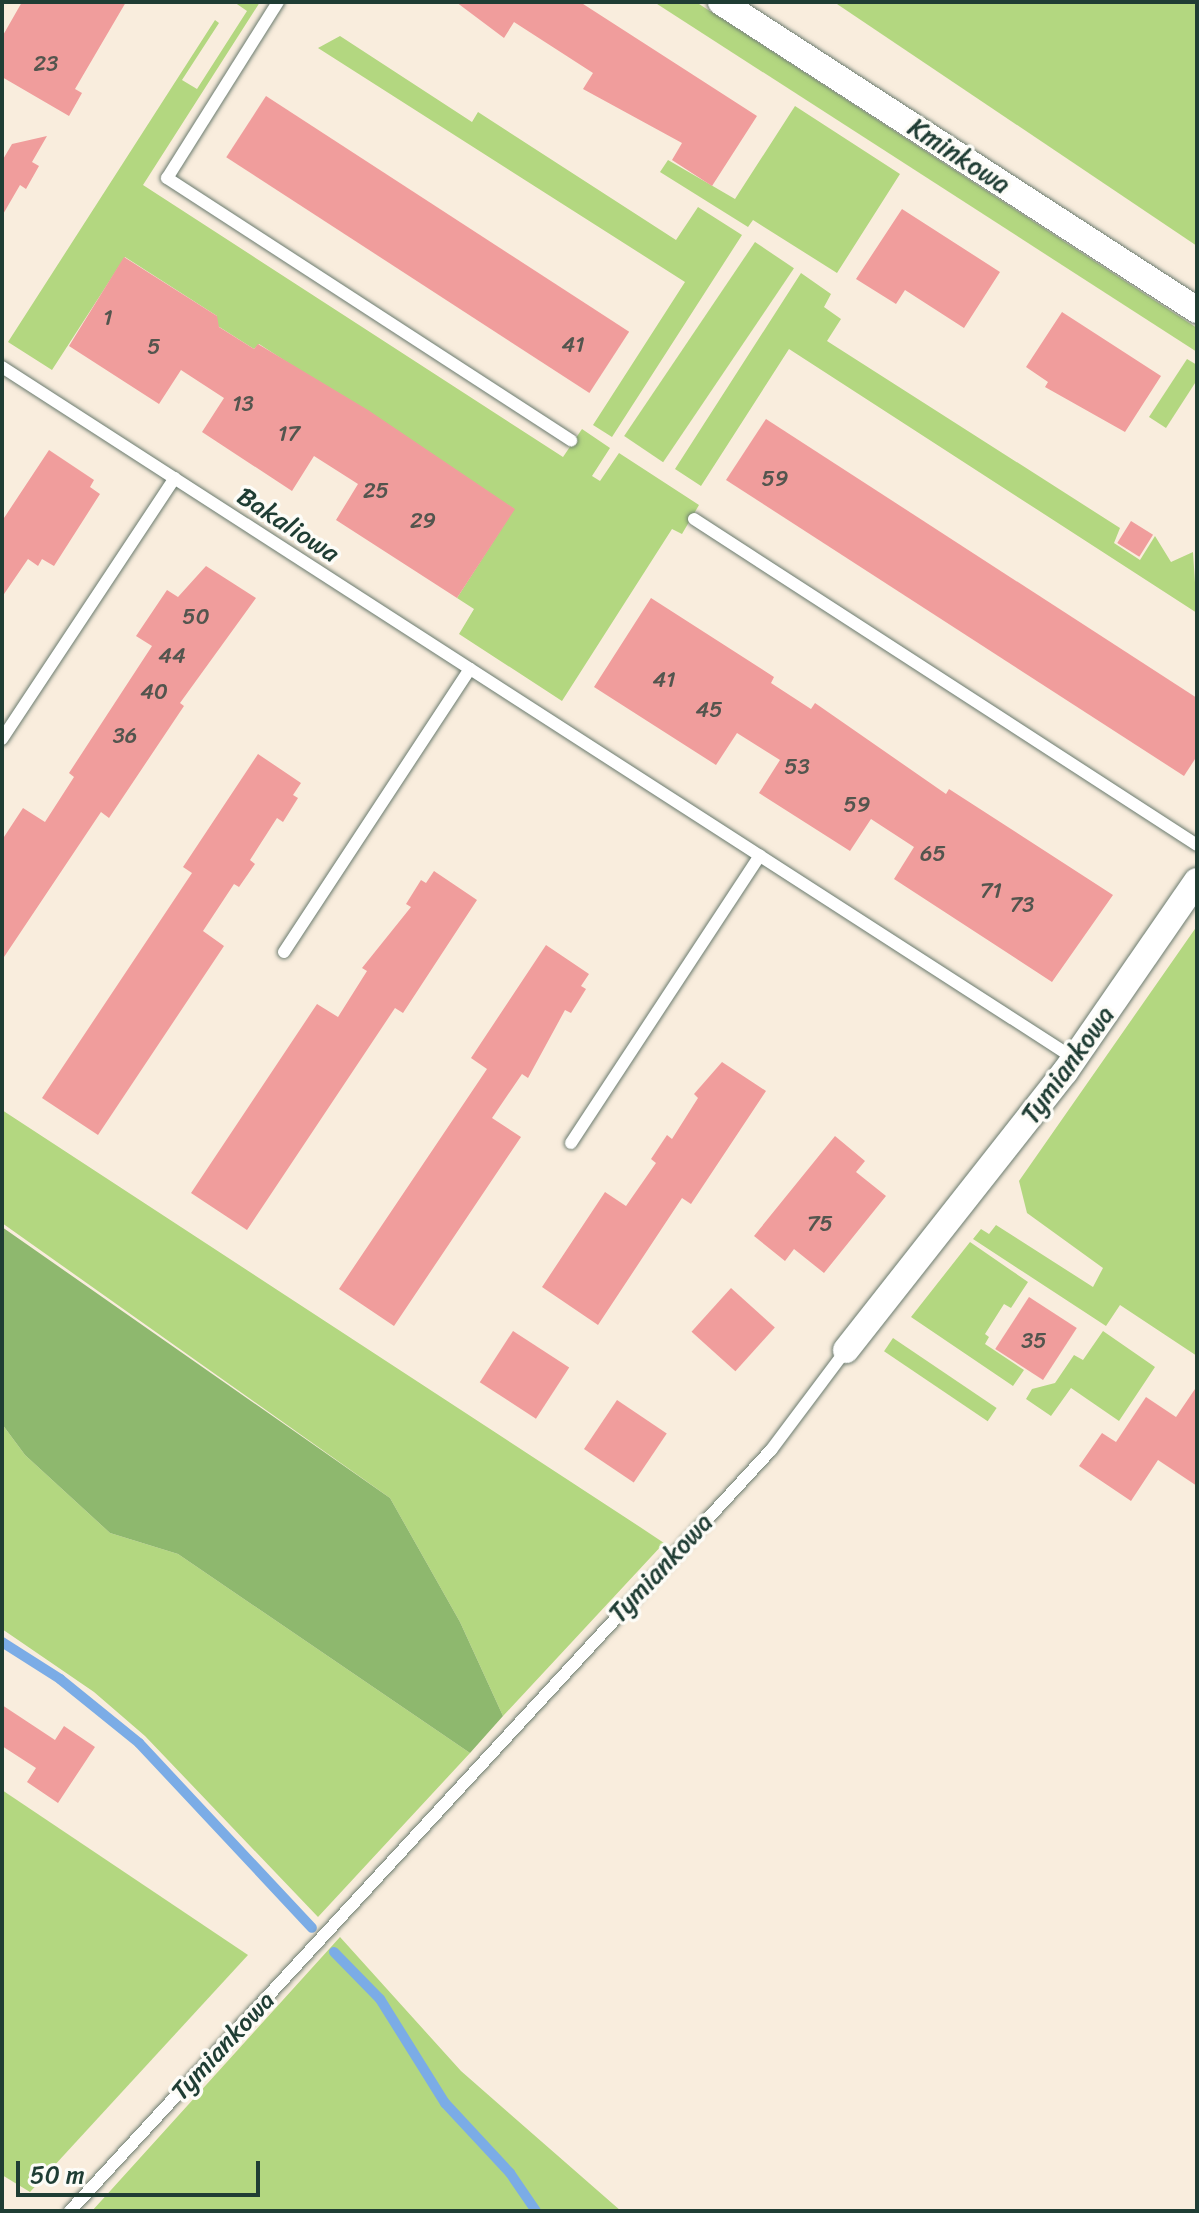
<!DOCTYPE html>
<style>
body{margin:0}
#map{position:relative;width:1199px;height:2213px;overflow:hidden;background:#f9eddd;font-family:Sriracha,sans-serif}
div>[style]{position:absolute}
.green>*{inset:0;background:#b3d780;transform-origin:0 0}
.forest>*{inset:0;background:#8eb86e}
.stream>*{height:10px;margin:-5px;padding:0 5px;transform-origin:5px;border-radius:5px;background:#7bace6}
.building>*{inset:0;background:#f09d9c;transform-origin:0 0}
.roads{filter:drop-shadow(0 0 2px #6b7b6f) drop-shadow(0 0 2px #6b7b6f)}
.service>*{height:12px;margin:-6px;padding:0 6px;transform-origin:6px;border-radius:6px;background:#fff}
.minor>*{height:26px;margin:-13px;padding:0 13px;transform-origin:13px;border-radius:13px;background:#fff}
span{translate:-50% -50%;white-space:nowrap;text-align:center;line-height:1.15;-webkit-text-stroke:7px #fdfcf7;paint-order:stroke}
.number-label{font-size:22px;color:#53554e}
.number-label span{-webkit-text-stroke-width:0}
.street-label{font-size:26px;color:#1f3d34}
.frame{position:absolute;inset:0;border:4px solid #1f3d34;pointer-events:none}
.scale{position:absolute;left:16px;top:2161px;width:244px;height:36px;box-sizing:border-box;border:4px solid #1f3d34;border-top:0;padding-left:10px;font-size:24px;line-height:28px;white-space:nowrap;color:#1f3d34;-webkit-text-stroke:6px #fdfcf7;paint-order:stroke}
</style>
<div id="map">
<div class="green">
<div style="clip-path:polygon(234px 2px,260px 2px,143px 185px,563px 457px,582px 429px,610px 448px,592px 476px,600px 481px,619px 453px,699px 505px,682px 534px,672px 529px,562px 701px,459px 634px,474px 609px,457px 598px,514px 509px,259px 344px,254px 349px,213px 323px,217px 316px,125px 257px,52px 370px,8px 342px,215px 20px,219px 23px,182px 80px,197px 89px,247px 11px)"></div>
<div style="clip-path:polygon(654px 2px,696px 2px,1197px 328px,1197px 352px)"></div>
<div style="clip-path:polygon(834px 2px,1197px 2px,1197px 246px)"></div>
<div style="clip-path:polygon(340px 36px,472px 122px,478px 112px,676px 240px,698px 207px,742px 235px,612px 437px,593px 425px,685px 282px,318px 48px)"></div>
<div style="clip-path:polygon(795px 106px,900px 174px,837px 273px,753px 220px,748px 227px,660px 172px,668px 160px,735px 199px)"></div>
<div style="left:755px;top:242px;width:47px;height:234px;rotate:34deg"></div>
<div style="clip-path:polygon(801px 273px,831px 294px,824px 307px,841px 319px,827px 341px,1120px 528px,1114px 543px,1140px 560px,1155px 536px,1171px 562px,1193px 552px,1197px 613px,789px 349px,701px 486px,675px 469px)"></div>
<div style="clip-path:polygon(1187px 359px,1197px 365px,1197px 380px,1166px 428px,1149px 417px)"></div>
<div style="clip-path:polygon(1197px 926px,1197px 1356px,1120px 1305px,1106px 1326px,973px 1239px,981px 1229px,989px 1234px,996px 1225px,1093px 1287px,1103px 1268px,1027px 1213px,1019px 1181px)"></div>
<div style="clip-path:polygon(2px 1110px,640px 1527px,664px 1543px,503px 1716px,460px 1622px,390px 1498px,2px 1223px)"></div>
<div style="clip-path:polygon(970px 1242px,1028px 1282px,1011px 1308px,1004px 1304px,985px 1334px,989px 1337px,985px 1344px,1024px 1370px,1013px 1386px,911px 1317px)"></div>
<div style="clip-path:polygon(1103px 1331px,1155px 1367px,1119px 1421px,1071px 1388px,1051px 1416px,1026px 1399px,1032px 1389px,1055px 1383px,1074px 1355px,1083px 1360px)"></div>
<div style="left:893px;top:1338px;width:125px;height:16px;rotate:34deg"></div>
<div style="clip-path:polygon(2px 1424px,25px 1455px,110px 1533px,178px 1554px,470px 1753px,318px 1917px,145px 1736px,94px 1692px,2px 1629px)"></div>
<div style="clip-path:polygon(2px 1790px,248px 1955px,30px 2192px,2px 2175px)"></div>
<div style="clip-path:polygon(340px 1937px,461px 2071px,621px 2211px,92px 2211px)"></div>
</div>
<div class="forest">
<div style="clip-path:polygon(2px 1227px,390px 1498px,460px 1622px,503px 1716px,470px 1753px,178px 1554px,110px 1533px,25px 1455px,2px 1424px)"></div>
</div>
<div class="stream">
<div style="left:2px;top:1642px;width:69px;rotate:32.5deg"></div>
<div style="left:60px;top:1679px;width:102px;rotate:39deg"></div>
<div style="left:139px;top:1743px;width:253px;rotate:46.9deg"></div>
<div style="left:334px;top:1952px;width:66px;rotate:45.6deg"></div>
<div style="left:380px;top:1999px;width:123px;rotate:58deg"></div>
<div style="left:445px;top:2103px;width:96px;rotate:47.1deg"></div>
<div style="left:510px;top:2173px;width:46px;rotate:55.6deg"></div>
</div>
<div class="building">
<div style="clip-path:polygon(22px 2px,126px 2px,75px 89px,82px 93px,69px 116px,2px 77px,2px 37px)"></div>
<div style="clip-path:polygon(456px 2px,580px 2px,757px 116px,712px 186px,672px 160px,682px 143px,583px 89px,593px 73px,514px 22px,504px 38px)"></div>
<div style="left:266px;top:96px;width:433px;height:73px;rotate:33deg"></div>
<div style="clip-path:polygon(47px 136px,32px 162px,39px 166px,26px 189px,20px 185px,2px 216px,2px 161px,12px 144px)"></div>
<div style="clip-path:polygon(902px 209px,1000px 272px,964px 328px,905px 290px,896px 304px,856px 279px)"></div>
<div style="clip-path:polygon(124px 257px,217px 316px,219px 327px,254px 349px,258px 344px,368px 410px,515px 509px,457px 598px,336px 520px,358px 484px,314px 456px,292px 491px,202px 432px,224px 398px,181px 370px,159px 404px,69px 346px)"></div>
<div style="clip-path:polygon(1062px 312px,1161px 376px,1125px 432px,1045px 387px,1048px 382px,1026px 367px)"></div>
<div style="clip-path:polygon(766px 419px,1197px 698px,1197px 756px,1184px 776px,726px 480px)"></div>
<div style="clip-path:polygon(49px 450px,94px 480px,90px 487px,100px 494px,54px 566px,42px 559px,38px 566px,28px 559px,2px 597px,2px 521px)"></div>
<div style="left:1131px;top:521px;width:26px;height:26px;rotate:32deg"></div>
<div style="clip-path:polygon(206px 566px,256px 598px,180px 703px,184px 706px,109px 818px,101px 812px,2px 960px,2px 840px,23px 808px,45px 822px,74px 777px,69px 773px,152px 646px,136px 636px,167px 590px,178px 597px)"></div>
<div style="clip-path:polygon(651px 598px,774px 677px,771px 683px,811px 709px,815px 703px,946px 794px,949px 789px,1113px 895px,1052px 982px,894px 879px,914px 847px,871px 819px,850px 851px,759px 793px,780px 760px,737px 733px,716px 765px,594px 687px)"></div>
<div style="clip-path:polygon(258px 754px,301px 783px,293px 795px,298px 798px,283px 822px,277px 818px,250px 860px,255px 864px,239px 887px,234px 884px,203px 931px,224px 946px,98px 1135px,42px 1098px,192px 873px,183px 867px)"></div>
<div style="clip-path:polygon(434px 871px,477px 900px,403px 1013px,395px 1008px,247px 1230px,191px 1193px,317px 1004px,338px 1017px,367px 971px,362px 968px,411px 907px,406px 904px,421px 880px,426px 883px)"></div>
<div style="clip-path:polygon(546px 945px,589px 974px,581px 986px,586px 989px,571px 1013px,565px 1010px,528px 1078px,522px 1074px,492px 1118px,521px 1137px,394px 1326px,339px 1289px,487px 1069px,471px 1058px)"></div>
<div style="clip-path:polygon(722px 1062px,766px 1091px,691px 1204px,682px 1198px,598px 1325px,542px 1287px,605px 1192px,626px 1206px,656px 1163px,651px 1159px,667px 1135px,672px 1139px,698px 1098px,694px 1094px)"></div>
<div style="clip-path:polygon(835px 1136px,865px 1161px,856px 1172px,886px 1196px,824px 1273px,794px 1249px,785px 1261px,754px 1236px)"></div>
<div style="left:731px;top:1288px;width:59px;height:59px;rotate:42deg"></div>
<div style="left:1029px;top:1297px;width:57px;height:62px;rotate:33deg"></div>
<div style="left:513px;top:1331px;width:67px;height:61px;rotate:33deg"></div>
<div style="clip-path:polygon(1197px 1386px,1197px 1486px,1158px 1460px,1131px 1501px,1079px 1466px,1102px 1433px,1116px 1442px,1146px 1397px,1176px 1417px)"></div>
<div style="left:617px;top:1400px;width:60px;height:59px;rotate:34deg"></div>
<div style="clip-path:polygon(2px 1705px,55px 1740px,64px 1726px,95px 1747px,58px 1803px,27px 1782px,36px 1768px,2px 1746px)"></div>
</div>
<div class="roads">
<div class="service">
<div style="left:278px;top:2px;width:208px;rotate:122.2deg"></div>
<div style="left:167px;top:178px;width:482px;rotate:33deg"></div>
<div style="left:2px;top:367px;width:1277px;rotate:32.82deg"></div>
<div style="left:694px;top:519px;width:599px;rotate:32.95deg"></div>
<div style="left:2px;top:739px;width:313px;rotate:-56.5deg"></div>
<div style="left:284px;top:952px;width:339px;rotate:-56.7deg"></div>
<div style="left:571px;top:1143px;width:344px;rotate:-56.7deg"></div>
<div style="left:70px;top:2211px;width:1035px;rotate:-47.35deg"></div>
<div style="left:771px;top:1450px;width:125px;rotate:-53.1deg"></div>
</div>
<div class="minor">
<div style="left:721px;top:2px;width:567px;rotate:32.91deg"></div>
<div style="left:846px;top:1350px;width:354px;rotate:-51.8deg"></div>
<div style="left:1065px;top:1072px;width:232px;rotate:-55.4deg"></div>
</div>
</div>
<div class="number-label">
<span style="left:46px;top:64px">23</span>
<span style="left:108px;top:318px">1</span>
<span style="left:573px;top:345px">41</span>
<span style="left:154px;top:347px">5</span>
<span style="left:243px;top:404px">13</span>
<span style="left:289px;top:434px">17</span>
<span style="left:775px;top:479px">59</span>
<span style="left:376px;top:491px">25</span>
<span style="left:423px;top:521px">29</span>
<span style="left:196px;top:617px">50</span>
<span style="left:172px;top:656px">44</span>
<span style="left:664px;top:680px">41</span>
<span style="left:154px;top:692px">40</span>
<span style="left:709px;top:710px">45</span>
<span style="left:125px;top:736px">36</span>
<span style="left:797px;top:767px">53</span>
<span style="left:857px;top:805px">59</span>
<span style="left:933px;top:854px">65</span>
<span style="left:991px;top:891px">71</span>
<span style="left:1022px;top:905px">73</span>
<span style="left:820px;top:1224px">75</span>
<span style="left:1034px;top:1341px">35</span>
</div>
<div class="street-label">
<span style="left:959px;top:156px;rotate:33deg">Kminkowa</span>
<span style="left:288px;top:525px;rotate:33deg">Bakaliowa</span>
<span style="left:1068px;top:1065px;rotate:-54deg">Tymiankowa</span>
<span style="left:661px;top:1568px;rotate:-47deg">Tymiankowa</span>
<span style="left:223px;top:2046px;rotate:-47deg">Tymiankowa</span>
</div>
<div class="frame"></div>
<div class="scale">50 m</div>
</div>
